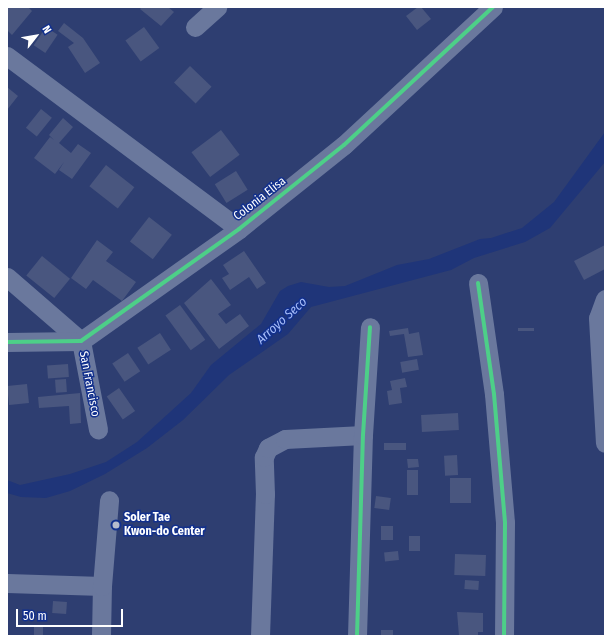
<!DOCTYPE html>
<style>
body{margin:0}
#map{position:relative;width:612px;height:643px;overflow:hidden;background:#2e3e71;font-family:"Fira Sans Condensed",sans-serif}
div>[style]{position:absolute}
.water>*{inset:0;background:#1f3579}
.building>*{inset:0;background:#49567f;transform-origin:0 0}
.minor>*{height:19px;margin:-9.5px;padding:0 9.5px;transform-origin:9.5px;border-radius:9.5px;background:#6a789d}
.cycleway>*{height:4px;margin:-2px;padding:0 2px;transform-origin:2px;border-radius:2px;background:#4dcf88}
.dots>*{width:11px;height:11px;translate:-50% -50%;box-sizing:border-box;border:2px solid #12308d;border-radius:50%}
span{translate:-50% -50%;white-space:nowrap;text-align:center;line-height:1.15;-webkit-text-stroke:3px #12308d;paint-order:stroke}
.street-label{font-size:12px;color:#fff}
.poi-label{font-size:12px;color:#fff;font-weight:700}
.left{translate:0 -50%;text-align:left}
.water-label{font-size:13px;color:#a6bcf9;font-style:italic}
.frame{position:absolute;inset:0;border:8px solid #fff;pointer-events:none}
.north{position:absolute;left:16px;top:16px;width:40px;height:40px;-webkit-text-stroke:3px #12308d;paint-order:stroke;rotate:59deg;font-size:11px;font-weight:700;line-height:16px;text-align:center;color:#fff}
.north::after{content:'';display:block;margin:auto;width:14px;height:18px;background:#fff;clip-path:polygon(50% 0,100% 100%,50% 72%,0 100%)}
.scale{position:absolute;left:16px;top:609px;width:107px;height:18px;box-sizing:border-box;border:2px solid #fff;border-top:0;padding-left:5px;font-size:12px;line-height:14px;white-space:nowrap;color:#fff;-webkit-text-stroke:3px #12308d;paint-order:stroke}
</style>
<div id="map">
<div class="water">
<div style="clip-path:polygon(605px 132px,605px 162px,550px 228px,525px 242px,474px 258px,451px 270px,311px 307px,288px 334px,229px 375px,183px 420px,147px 448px,105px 474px,70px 491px,46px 498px,21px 497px,7px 493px,7px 480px,20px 485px,70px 474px,106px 462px,137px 442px,191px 393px,211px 365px,261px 324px,280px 291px,288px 286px,301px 282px,329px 287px,345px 286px,397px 265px,429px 259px,480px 239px,491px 238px,522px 228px,554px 202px)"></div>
</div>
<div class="building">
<div style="clip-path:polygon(7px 7px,28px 7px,32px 11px,12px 35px,7px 30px)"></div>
<div style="clip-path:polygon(142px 7px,168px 7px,174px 12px,161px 26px,140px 9px)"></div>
<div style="clip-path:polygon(418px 7px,421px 7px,431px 19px,417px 30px,406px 16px)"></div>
<div style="clip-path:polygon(64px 23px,83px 38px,100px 63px,85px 73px,68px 47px,74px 43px,58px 31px)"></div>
<div style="left:46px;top:27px;width:14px;height:22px;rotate:34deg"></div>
<div style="left:144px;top:27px;width:26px;height:23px;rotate:54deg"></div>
<div style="left:190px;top:66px;width:30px;height:23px;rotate:44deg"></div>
<div style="clip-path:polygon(7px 87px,18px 96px,7px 110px)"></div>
<div style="left:41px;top:109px;width:14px;height:24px;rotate:39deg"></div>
<div style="clip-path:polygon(63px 118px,73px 127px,59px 143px,71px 153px,78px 144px,91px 153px,72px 179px,59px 170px,64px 162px,55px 174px,34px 158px,50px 137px,54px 140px,49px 135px)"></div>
<div style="left:221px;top:130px;width:31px;height:37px;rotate:53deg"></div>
<div style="left:106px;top:165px;width:36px;height:27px;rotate:38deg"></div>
<div style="left:236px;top:171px;width:22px;height:25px;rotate:58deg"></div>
<div style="left:149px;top:217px;width:29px;height:31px;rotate:38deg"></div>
<div style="clip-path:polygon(97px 240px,113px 252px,106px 261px,136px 282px,122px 301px,93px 280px,86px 289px,71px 278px)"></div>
<div style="clip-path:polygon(605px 245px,605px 269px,584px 280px,574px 261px)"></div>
<div style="clip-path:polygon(244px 251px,266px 283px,257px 289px,249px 277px,230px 290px,222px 278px,229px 274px,223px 265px)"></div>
<div style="left:42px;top:256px;width:36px;height:25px;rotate:39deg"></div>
<div style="clip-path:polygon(211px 279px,231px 305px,218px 314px,226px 324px,240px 314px,249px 326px,219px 349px,184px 303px)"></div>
<div style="left:180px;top:305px;width:43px;height:18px;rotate:54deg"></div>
<div style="clip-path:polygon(408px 328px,409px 334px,419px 332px,423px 355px,408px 357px,404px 334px,390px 336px,389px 331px)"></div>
<div style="left:534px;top:328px;width:3px;height:16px;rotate:90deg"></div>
<div style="left:160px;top:333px;width:20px;height:27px;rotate:57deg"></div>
<div style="left:128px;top:353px;width:22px;height:19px;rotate:56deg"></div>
<div style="left:417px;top:359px;width:11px;height:17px;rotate:80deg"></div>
<div style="left:68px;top:364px;width:13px;height:21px;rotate:86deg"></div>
<div style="clip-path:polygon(405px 378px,407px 387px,400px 388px,402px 403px,389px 405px,387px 391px,392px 390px,390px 381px)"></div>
<div style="left:66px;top:379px;width:13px;height:11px;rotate:86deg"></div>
<div style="left:27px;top:384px;width:19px;height:20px;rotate:84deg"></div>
<div style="left:119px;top:388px;width:28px;height:15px;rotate:55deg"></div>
<div style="clip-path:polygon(80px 393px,81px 423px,70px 424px,69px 406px,39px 408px,38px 397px)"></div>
<div style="left:458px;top:413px;width:17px;height:37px;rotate:87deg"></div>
<div style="left:384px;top:443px;width:22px;height:7px"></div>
<div style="left:457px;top:455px;width:20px;height:13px;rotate:87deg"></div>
<div style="clip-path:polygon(407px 459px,418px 459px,419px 467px,408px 468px)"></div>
<div style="left:407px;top:470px;width:11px;height:25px"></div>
<div style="left:450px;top:478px;width:21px;height:25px"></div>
<div style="left:376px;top:496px;width:15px;height:12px;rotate:8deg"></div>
<div style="left:381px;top:526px;width:12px;height:14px"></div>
<div style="left:409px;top:536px;width:11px;height:15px"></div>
<div style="left:398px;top:551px;width:9px;height:14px;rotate:84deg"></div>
<div style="left:455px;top:554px;width:31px;height:21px;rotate:2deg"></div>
<div style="left:465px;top:580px;width:14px;height:9px;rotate:4deg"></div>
<div style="left:53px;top:601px;width:14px;height:12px;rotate:4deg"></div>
<div style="clip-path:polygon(457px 612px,483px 613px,483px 632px,478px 632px,478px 636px,459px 636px)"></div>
<div style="left:34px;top:626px;width:9px;height:9px"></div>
<div style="left:381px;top:630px;width:12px;height:6px"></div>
</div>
<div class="minor">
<div style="left:195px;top:27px;width:30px;rotate:-42deg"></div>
<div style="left:7px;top:56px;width:289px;rotate:36.7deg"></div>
<div style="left:7px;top:277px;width:98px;rotate:40.9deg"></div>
<div style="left:81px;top:341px;width:90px;rotate:79.1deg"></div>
<div style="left:478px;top:283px;width:112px;rotate:81.8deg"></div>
<div style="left:494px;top:394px;width:129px;rotate:85.1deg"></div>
<div style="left:505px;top:523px;width:113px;rotate:90.5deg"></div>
<div style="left:605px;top:299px;width:20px;rotate:110deg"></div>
<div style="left:598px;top:318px;width:125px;rotate:86.8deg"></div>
<div style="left:7px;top:342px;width:74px;rotate:-0.8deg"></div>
<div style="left:81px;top:341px;width:194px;rotate:-35.3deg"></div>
<div style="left:239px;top:229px;width:134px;rotate:-38.7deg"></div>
<div style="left:344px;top:145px;width:203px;rotate:-42.8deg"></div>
<div style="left:7px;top:583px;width:95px;rotate:1.8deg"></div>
<div style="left:101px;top:636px;width:50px;rotate:-88.9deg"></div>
<div style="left:102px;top:586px;width:86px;rotate:-85.3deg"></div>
<div style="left:260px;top:636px;width:142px;rotate:-88deg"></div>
<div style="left:265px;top:494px;width:37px;rotate:-92deg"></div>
<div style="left:264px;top:457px;width:10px;rotate:-66deg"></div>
<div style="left:268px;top:448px;width:19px;rotate:-28deg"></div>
<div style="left:285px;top:439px;width:78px;rotate:-2.9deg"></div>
<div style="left:357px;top:636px;width:201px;rotate:-88.3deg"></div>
<div style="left:363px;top:435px;width:108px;rotate:-86.3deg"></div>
</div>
<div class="cycleway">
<div style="left:478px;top:283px;width:112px;rotate:81.8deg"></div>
<div style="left:494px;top:394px;width:129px;rotate:85.1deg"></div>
<div style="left:505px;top:523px;width:113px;rotate:90.5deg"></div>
<div style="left:7px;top:342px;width:74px;rotate:-0.8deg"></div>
<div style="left:81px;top:341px;width:194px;rotate:-35.3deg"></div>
<div style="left:239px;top:229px;width:134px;rotate:-38.7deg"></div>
<div style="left:344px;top:145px;width:203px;rotate:-42.8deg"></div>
<div style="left:357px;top:636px;width:201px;rotate:-88.3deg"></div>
<div style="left:363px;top:435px;width:108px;rotate:-86.3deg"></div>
</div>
<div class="dots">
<div style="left:116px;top:525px;background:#b6bbcd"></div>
</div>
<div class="street-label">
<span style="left:260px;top:199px;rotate:-38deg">Colonia Elisa</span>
<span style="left:89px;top:384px;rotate:79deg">San Francisco</span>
</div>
<div class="poi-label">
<span class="left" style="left:124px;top:525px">Soler Tae<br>Kwon-do Center</span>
</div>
<div class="water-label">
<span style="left:282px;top:321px;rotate:-42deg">Arroyo Seco</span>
</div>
<div class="frame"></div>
<div class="north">N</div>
<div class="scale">50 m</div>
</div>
